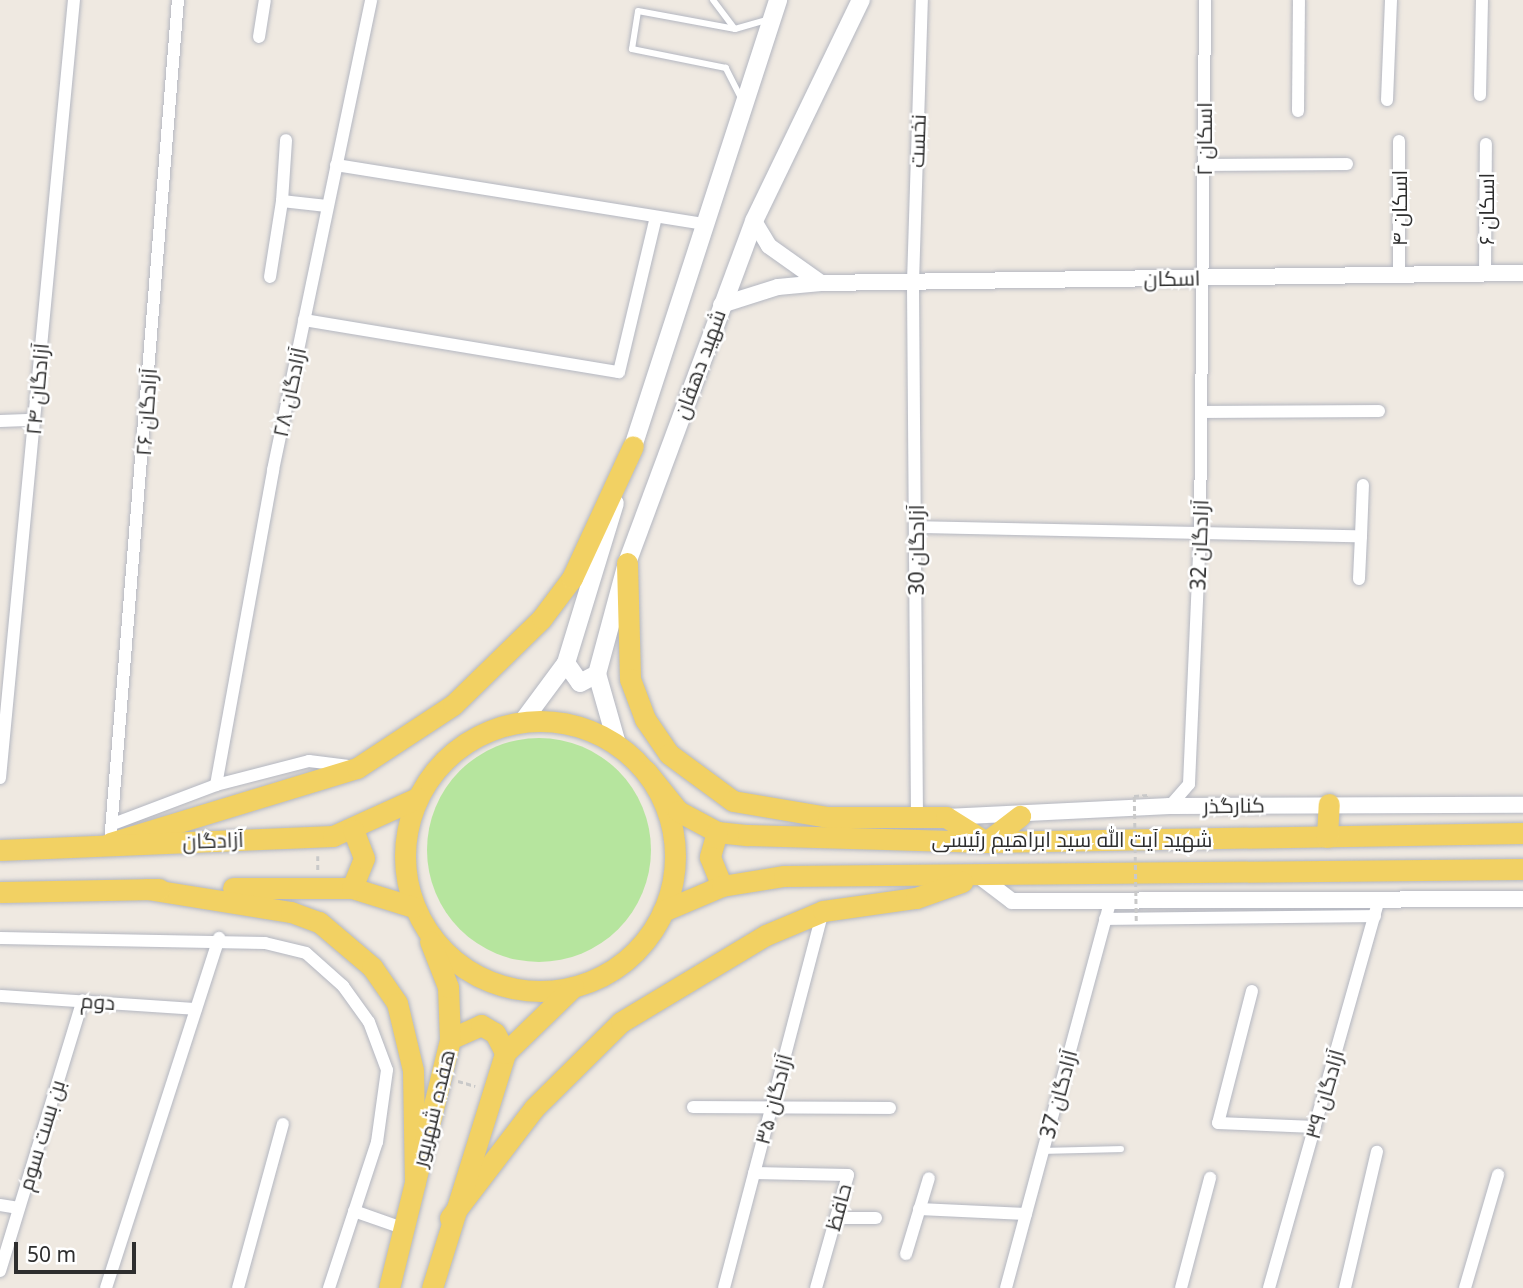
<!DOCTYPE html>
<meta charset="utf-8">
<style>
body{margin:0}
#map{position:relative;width:1523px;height:1288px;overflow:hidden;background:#efe9e1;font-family:"Noto Sans",Cairo,sans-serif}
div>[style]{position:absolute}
.green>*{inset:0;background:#b6e59e}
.round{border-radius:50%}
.path>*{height:2.5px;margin-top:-1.25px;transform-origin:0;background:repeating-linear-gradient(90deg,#c9c9c9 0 5px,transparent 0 8.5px)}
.roads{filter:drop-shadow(0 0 2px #b4b7c1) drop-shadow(0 0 2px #b4b7c1)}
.service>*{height:6px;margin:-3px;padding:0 3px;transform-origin:3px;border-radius:3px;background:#fff}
.minor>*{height:12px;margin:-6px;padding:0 6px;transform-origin:6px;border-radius:6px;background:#fff}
.tertiary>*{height:16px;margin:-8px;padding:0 8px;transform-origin:8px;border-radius:8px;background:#fff}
.secondary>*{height:18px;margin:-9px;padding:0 9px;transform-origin:9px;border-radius:9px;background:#fff}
.primary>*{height:21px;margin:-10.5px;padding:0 10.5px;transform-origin:10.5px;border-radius:10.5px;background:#f2d163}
.primary>.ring{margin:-10.5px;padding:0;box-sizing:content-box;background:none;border:21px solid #f2d163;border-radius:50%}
.path-bridge>*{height:2.5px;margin-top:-1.25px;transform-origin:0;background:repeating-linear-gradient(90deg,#c9c9c9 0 5px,transparent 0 8.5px)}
span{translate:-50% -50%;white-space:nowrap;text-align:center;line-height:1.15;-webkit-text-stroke:5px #fff;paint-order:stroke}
.street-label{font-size:21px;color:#2e2e2e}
.scale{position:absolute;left:14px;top:1242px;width:122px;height:32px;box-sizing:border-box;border:4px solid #2e2e2e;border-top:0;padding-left:9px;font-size:21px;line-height:24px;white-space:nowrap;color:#2e2e2e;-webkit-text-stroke:5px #fff;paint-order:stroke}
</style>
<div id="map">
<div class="green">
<div class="round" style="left:427px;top:738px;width:224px;height:224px"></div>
</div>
<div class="path">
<div style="left:318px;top:856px;width:14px;rotate:90deg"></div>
<div style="left:458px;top:1081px;width:18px;rotate:16deg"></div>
</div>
<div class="roads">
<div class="service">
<div style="left:713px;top:0;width:36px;rotate:53deg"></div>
<div style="left:741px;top:98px;width:34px;rotate:-117deg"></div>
<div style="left:726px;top:68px;width:96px;rotate:-168.6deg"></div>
<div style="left:632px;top:49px;width:38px;rotate:-81deg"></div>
<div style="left:638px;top:11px;width:99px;rotate:10.5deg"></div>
<div style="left:735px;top:29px;width:33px;rotate:-16deg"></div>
<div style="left:1043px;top:1151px;width:78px;rotate:-1.5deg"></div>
</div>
<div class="minor">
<div style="left:259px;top:37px;width:37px;rotate:-81deg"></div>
<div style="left:1480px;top:95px;width:95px;rotate:-88.8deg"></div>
<div style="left:1387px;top:100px;width:100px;rotate:-87.7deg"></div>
<div style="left:1298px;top:111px;width:111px;rotate:-89.5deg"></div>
<div style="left:336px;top:165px;width:375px;rotate:9.1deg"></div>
<div style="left:1203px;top:165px;width:144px;rotate:-0.4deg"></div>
<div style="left:282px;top:201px;width:61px;rotate:-86.2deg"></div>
<div style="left:1485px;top:273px;width:129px;rotate:-89.6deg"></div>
<div style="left:1399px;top:274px;width:133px;rotate:-90deg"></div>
<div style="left:270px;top:277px;width:77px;rotate:-81deg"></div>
<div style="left:282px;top:201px;width:45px;rotate:6.3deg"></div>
<div style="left:304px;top:320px;width:319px;rotate:9.4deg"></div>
<div style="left:619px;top:372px;width:159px;rotate:-76.6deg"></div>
<div style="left:1201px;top:412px;width:178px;rotate:-0.3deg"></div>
<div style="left:0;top:421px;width:34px;rotate:-2deg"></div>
<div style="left:916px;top:527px;width:445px;rotate:1.2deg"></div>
<div style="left:1361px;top:536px;width:43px;rotate:92.7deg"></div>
<div style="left:1361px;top:536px;width:51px;rotate:-87.8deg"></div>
<div style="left:0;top:778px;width:782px;rotate:-84.57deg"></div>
<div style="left:216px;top:785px;width:320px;rotate:-79.7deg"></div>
<div style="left:273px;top:470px;width:480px;rotate:-78.2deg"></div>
<div style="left:1170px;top:806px;width:29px;rotate:-49deg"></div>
<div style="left:1189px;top:784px;width:249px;rotate:-87.5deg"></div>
<div style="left:1200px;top:535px;width:535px;rotate:-89.46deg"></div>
<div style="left:917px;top:819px;width:537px;rotate:-90.43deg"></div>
<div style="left:913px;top:282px;width:282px;rotate:-88.2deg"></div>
<div style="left:113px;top:824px;width:110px;rotate:-20.7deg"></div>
<div style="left:216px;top:785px;width:96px;rotate:-14.5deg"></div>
<div style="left:309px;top:761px;width:38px;rotate:7deg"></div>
<div style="left:110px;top:843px;width:846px;rotate:-85.39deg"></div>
<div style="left:1105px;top:919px;width:270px;rotate:-0.6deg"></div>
<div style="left:0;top:938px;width:265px;rotate:1.1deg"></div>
<div style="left:265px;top:943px;width:42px;rotate:13.7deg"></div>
<div style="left:306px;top:953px;width:50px;rotate:41.7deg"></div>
<div style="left:343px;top:986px;width:44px;rotate:54.2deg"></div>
<div style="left:369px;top:1022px;width:51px;rotate:69.4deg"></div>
<div style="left:387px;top:1070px;width:73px;rotate:97.9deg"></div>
<div style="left:377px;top:1142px;width:154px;rotate:108.2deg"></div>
<div style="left:1252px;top:991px;width:136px;rotate:104.4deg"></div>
<div style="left:1218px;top:1123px;width:97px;rotate:2.4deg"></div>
<div style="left:0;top:996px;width:196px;rotate:3.8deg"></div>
<div style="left:693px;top:1107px;width:197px;rotate:0.3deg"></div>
<div style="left:754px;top:1173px;width:94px;rotate:1.2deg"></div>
<div style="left:848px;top:1175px;width:117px;rotate:105.8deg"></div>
<div style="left:0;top:1205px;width:19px;rotate:9deg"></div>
<div style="left:919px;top:1209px;width:107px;rotate:2.7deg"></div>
<div style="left:354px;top:1211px;width:54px;rotate:19.4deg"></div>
<div style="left:836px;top:1218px;width:40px"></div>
<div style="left:906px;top:1254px;width:79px;rotate:-73.2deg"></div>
<div style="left:0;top:1271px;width:283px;rotate:-73deg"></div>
<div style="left:106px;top:1288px;width:368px;rotate:-72.1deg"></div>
<div style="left:238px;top:1288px;width:170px;rotate:-74.7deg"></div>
<div style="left:724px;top:1288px;width:390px;rotate:-75.3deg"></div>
<div style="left:1006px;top:1288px;width:402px;rotate:-74.9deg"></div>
<div style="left:1181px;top:1288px;width:114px;rotate:-75.2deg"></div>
<div style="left:1269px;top:1288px;width:403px;rotate:-74.2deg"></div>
<div style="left:1345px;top:1288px;width:140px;rotate:-76.8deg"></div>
<div style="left:1465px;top:1288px;width:118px;rotate:-73.7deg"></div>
</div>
<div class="tertiary">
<div style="left:754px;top:221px;width:29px;rotate:59deg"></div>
<div style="left:769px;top:246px;width:64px;rotate:35.4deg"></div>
<div style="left:721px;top:305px;width:60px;rotate:-17.5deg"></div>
<div style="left:778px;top:287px;width:43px;rotate:-5.3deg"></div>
<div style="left:821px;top:283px;width:702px;rotate:-0.82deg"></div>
<div style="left:946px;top:817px;width:224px;rotate:-2.8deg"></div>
<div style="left:1170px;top:806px;width:353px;rotate:-0.2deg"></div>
<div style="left:979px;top:876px;width:41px;rotate:37.1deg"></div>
<div style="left:1012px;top:901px;width:511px;rotate:-0.22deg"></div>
</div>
<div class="secondary">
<div style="left:629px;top:459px;width:483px;rotate:-72deg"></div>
<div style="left:566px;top:663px;width:24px;rotate:55deg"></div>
<div style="left:580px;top:683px;width:19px;rotate:-28deg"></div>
<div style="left:523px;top:721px;width:72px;rotate:-53.4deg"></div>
<div style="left:566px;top:663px;width:167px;rotate:-73deg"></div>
<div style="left:617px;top:744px;width:73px;rotate:-105.9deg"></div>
<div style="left:597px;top:674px;width:115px;rotate:-74.9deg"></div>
<div style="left:627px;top:563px;width:365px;rotate:-69.6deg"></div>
<div style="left:754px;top:221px;width:246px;rotate:-64.2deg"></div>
</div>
<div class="primary">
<div style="left:627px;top:563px;width:116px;rotate:88.5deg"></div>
<div style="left:630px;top:679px;width:43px;rotate:69.4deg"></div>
<div style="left:645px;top:719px;width:42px;rotate:55.6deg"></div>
<div style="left:669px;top:754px;width:79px;rotate:36.3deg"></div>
<div style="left:733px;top:801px;width:96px;rotate:9.6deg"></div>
<div style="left:828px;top:817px;width:118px"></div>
<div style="left:946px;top:817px;width:47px;rotate:32deg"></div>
<div style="left:986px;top:842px;width:43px;rotate:-37.4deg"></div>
<div class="ring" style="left:405px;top:721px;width:249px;height:249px"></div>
<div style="left:646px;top:771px;width:51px;rotate:51.3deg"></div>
<div style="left:678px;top:811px;width:44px;rotate:28.3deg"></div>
<div style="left:717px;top:832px;width:31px;rotate:6deg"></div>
<div style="left:748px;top:835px;width:238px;rotate:1.7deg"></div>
<div style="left:986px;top:842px;width:537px;rotate:-0.96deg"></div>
<div style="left:717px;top:832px;width:26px;rotate:106deg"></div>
<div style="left:710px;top:857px;width:31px;rotate:68deg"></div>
<div style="left:1327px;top:837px;width:33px;rotate:-87deg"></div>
<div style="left:110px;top:843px;width:258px;rotate:-16.9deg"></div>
<div style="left:357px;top:768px;width:115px;rotate:-33.3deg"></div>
<div style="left:453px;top:705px;width:124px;rotate:-44.3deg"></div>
<div style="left:542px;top:618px;width:50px;rotate:-53.1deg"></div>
<div style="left:572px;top:578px;width:145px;rotate:-65.2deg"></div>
<div style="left:0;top:850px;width:333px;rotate:-2.4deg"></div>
<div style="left:333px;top:836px;width:92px;rotate:-24.3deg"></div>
<div style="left:233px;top:888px;width:119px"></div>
<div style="left:352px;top:888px;width:64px;rotate:17.3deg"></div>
<div style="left:352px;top:888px;width:32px;rotate:-68deg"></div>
<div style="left:364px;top:858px;width:30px;rotate:-111deg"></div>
<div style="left:147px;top:889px;width:146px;rotate:9.1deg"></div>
<div style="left:291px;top:912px;width:30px;rotate:20deg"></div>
<div style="left:319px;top:922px;width:70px;rotate:40.3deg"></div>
<div style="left:372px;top:967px;width:44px;rotate:55.2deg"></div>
<div style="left:397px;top:1003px;width:69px;rotate:76.6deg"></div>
<div style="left:413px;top:1070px;width:113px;rotate:89deg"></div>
<div style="left:0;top:892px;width:159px;rotate:-1.1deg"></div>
<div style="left:663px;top:911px;width:64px;rotate:-23deg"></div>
<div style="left:722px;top:886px;width:63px;rotate:-9.2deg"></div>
<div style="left:784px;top:876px;width:739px;rotate:-0.54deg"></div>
<div style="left:450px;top:1039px;width:34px;rotate:-24deg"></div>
<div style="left:481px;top:1025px;width:16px;rotate:30deg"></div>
<div style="left:495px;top:1033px;width:22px;rotate:63deg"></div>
<div style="left:450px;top:1218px;width:138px;rotate:-52.6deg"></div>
<div style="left:534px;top:1108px;width:122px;rotate:-44.7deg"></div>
<div style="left:621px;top:1022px;width:169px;rotate:-31deg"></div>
<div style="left:766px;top:935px;width:62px;rotate:-22.8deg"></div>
<div style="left:823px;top:911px;width:94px;rotate:-8deg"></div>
<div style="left:916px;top:898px;width:49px;rotate:-19.2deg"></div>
<div style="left:389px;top:1288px;width:256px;rotate:-76.2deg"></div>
<div style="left:450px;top:1039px;width:52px;rotate:-92.2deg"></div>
<div style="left:448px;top:987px;width:49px;rotate:-111.4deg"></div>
<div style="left:432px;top:1288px;width:246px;rotate:-72.7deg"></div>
<div style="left:505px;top:1053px;width:95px;rotate:-44.1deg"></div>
</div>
</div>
<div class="path-bridge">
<div style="left:1136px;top:921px;width:125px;rotate:-90.9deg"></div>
<div style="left:1134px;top:796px;width:14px;rotate:-4deg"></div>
</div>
<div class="street-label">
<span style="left:1204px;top:139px;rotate:-90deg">اسکان ۲</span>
<span style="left:917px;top:141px;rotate:-88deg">نخست</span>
<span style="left:1399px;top:208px;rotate:-90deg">اسکان ۴</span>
<span style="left:1486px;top:209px;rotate:-90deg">اسکان ۶</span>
<span style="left:1172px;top:278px;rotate:-1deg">اسکان</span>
<span style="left:699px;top:364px;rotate:-70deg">شهید دهقان</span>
<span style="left:37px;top:389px;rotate:-85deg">۲۴ آزادگان</span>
<span style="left:289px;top:392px;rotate:-78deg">۲۸ آزادگان</span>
<span style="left:146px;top:412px;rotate:-86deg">۲۶ آزادگان</span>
<span style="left:1199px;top:545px;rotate:-88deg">آزادگان 32</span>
<span style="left:916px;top:550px;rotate:-90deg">آزادگان 30</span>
<span style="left:1234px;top:805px;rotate:-1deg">کنارگذر</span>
<span style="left:1072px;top:839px">شهید آیت الله سید ابراهیم رئیسی</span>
<span style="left:213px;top:840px;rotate:-2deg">آزادگان</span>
<span style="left:98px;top:1001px;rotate:4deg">دوم</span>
<span style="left:1058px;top:1094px;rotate:-75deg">آزادگان 37</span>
<span style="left:1324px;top:1094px;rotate:-74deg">آزادگان ۳۹</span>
<span style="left:773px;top:1099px;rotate:-75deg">آزادگان ۳۵</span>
<span style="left:433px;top:1108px;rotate:-76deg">هفده شهریور</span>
<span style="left:41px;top:1135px;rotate:-73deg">بن بست سوم</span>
<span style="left:838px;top:1207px;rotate:-75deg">حافظ</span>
</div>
<div class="scale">50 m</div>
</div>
